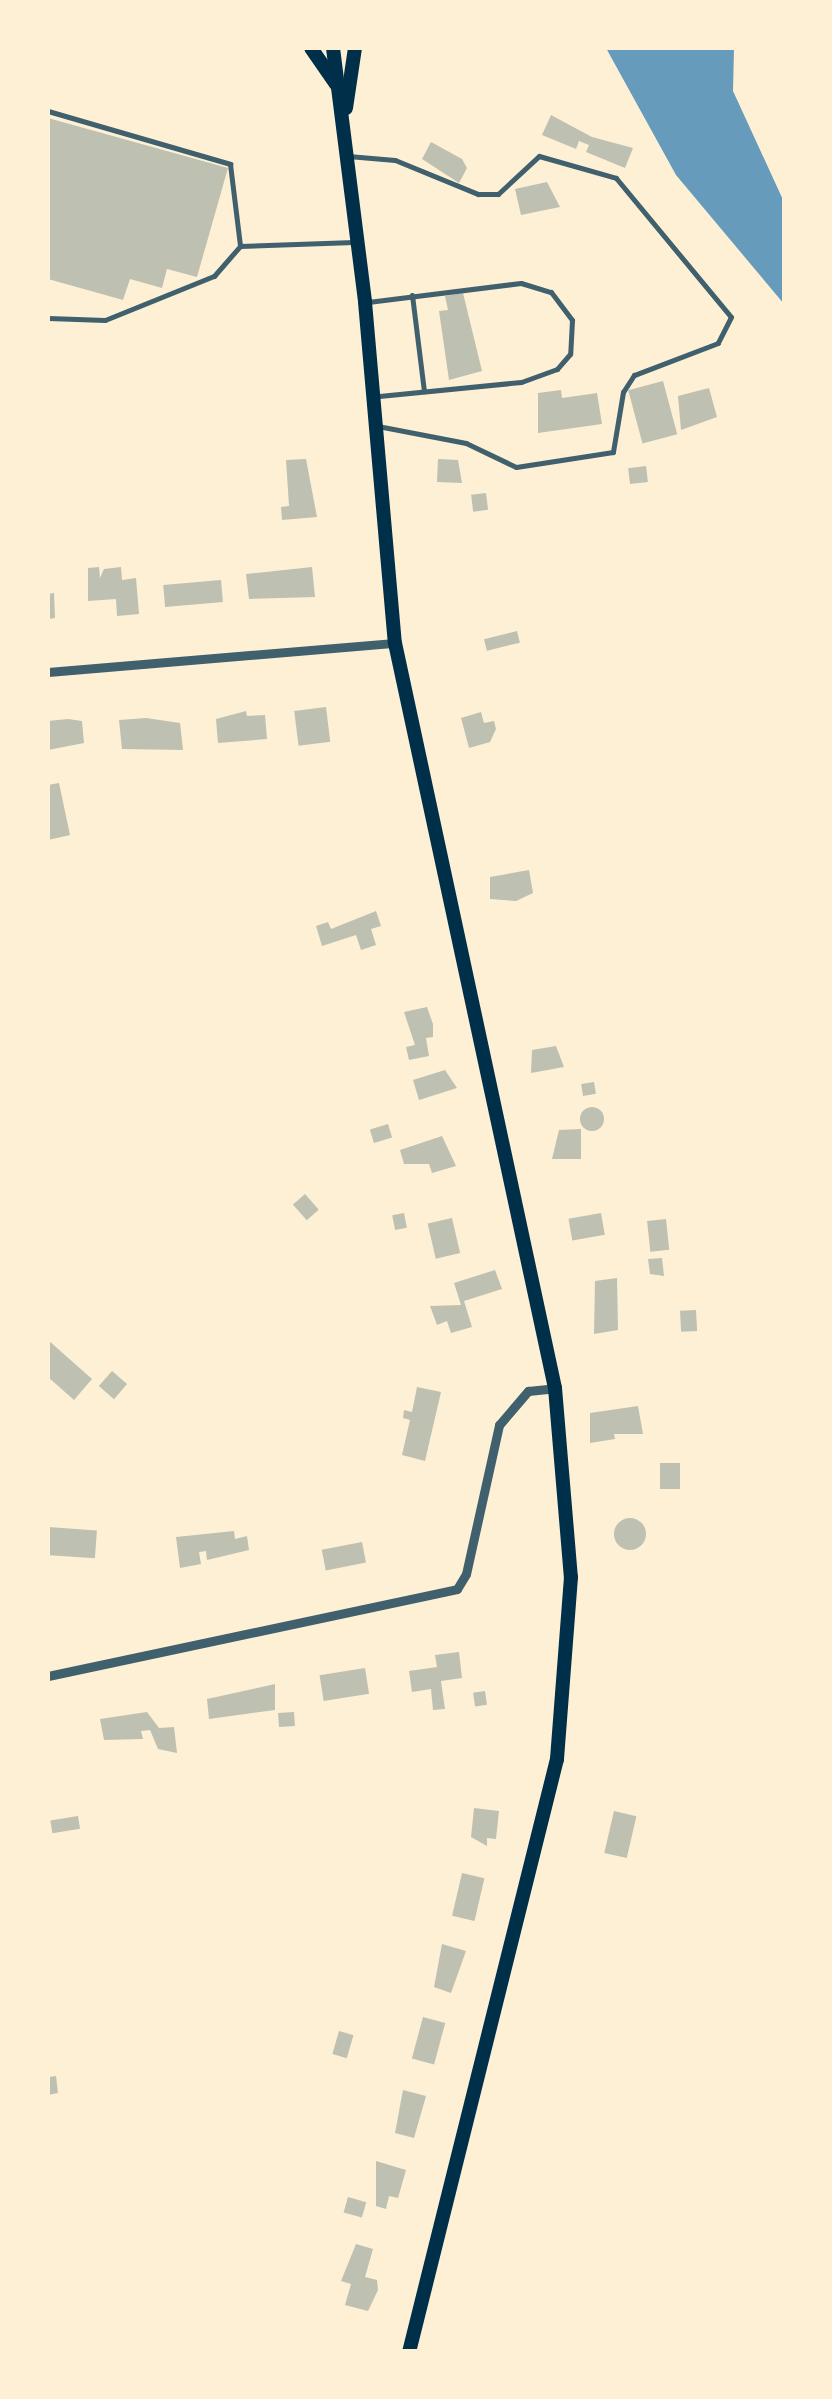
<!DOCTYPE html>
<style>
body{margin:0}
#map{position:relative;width:832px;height:2399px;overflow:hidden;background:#fdf0d5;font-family:Commissioner,sans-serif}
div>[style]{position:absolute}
.water>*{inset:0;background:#669bbc}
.building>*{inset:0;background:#bec0b2;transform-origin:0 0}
.round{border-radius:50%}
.service>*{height:5px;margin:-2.5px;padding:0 2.5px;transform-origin:2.5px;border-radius:2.5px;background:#3f606c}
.minor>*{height:9px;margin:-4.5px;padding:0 4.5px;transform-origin:4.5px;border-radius:4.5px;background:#3f606c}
.secondary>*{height:14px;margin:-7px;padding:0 7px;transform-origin:7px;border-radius:7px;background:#003049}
span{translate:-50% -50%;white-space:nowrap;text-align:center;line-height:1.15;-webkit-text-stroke:9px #fdf0d5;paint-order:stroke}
.frame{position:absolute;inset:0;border:50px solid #fdf0d5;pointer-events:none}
</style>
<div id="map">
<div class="water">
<div style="clip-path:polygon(606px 48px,734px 48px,733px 91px,784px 202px,784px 304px,676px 175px)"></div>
</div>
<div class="building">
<div style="clip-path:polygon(551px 115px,592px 137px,633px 148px,625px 168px,586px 152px,589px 145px,579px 141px,576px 149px,542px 135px)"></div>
<div style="clip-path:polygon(48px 118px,228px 168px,197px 277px,167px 269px,162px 288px,130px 279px,123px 300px,48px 279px)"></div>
<div style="clip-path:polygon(431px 142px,462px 159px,467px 168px,459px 183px,422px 159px)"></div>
<div style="clip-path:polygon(547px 182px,560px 207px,521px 215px,515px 189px)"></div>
<div style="clip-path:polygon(463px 293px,482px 371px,449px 380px,439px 311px,448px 310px,445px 296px)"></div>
<div style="left:663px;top:381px;width:55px;height:36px;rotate:75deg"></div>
<div style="clip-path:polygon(709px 388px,717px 417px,681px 430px,678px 396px)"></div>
<div style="clip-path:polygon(561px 390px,562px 398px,597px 393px,602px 424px,538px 433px,538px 393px)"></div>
<div style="clip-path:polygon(306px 459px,317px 517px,282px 520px,281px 507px,289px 506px,286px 460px)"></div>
<div style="clip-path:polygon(438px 459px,458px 460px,462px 483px,437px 482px)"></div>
<div style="left:646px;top:466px;width:16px;height:18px;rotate:83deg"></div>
<div style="left:486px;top:493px;width:17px;height:15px;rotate:83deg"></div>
<div style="clip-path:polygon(99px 567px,100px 578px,104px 569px,121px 567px,122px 580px,136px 578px,139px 614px,117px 616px,116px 599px,88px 601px,88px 568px)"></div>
<div style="clip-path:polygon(312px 567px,315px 597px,249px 599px,246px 574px)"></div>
<div style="left:221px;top:580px;width:22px;height:58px;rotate:85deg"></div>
<div style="clip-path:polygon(54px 593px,55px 618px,48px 619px,48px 594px)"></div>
<div style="left:517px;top:631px;width:12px;height:34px;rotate:76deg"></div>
<div style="left:326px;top:707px;width:35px;height:32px;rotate:83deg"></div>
<div style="clip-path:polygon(246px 711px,247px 716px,265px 715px,267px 739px,218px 743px,216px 719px)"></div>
<div style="clip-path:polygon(481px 712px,484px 723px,494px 721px,496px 729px,490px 742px,469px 748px,461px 718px)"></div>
<div style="clip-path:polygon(146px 718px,180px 723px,183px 750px,122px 749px,119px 720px)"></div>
<div style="clip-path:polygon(68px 719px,82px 721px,84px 743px,48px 750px,48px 721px)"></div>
<div style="clip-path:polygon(59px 783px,70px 835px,48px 840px,48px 785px)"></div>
<div style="clip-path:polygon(529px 870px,533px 893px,516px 901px,490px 899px,490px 877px)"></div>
<div style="clip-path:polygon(376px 911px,381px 926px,371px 929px,376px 945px,361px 950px,356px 935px,322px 946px,316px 926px,328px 922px,331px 929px)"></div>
<div style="clip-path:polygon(427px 1007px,433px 1024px,433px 1037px,426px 1038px,429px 1056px,409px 1060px,406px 1047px,415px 1045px,404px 1012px)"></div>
<div style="clip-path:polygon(556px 1046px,564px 1067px,531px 1073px,532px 1050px)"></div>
<div style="clip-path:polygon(445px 1070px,457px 1088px,419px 1100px,413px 1080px)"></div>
<div style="left:594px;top:1082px;width:12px;height:13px;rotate:81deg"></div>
<div class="round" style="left:580px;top:1107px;width:24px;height:24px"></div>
<div style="left:388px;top:1124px;width:14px;height:19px;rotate:73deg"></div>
<div style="clip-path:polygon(581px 1129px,581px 1159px,552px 1159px,559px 1130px)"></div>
<div style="clip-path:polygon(442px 1136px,456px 1166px,432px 1173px,429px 1164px,404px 1164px,400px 1150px)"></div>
<div style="left:305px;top:1194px;width:21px;height:16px;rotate:49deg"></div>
<div style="left:404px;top:1213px;width:15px;height:12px;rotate:79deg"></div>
<div style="left:601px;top:1213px;width:22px;height:33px;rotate:80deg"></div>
<div style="left:452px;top:1218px;width:36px;height:25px;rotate:77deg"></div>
<div style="left:666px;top:1219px;width:31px;height:19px;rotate:84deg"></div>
<div style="clip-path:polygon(662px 1258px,664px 1276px,650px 1274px,648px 1259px)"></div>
<div style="clip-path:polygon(495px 1270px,502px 1289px,464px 1301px,472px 1327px,451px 1333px,447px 1321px,437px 1325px,430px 1306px,461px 1305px,454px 1283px)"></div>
<div style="clip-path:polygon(617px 1278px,618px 1330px,594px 1334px,595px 1281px)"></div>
<div style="left:696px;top:1310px;width:21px;height:16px;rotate:87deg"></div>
<div style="clip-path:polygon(48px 1340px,92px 1379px,74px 1400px,48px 1377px)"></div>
<div style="left:112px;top:1371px;width:20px;height:20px;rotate:41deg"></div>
<div style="clip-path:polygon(417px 1387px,441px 1392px,425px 1461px,402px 1455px,410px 1420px,403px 1418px,404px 1410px,412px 1412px)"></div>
<div style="clip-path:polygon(638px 1406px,643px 1434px,614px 1434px,615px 1439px,590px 1443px,590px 1413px)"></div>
<div style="left:660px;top:1463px;width:20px;height:26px"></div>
<div class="round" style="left:614px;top:1518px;width:32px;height:32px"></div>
<div style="left:48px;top:1527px;width:49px;height:28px;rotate:4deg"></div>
<div style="clip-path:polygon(234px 1531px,235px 1539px,247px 1536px,249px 1550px,207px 1560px,206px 1551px,199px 1552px,201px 1564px,180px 1568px,176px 1537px)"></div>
<div style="left:362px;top:1542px;width:21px;height:41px;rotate:79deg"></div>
<div style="clip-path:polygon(459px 1652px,462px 1678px,441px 1681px,445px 1709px,433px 1710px,431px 1689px,412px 1692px,409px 1671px,437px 1667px,435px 1655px)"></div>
<div style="left:365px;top:1668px;width:26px;height:46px;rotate:81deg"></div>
<div style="clip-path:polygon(275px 1684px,275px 1710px,209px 1719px,207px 1699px)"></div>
<div style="left:485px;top:1691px;width:14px;height:12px;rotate:82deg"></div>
<div style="clip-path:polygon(147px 1712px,159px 1728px,174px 1727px,177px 1753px,158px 1749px,150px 1730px,141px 1731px,143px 1739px,104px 1740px,100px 1719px)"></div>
<div style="left:294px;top:1712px;width:14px;height:16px;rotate:86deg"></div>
<div style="clip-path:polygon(474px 1808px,499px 1811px,496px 1839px,487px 1838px,487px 1846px,471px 1837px)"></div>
<div style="left:614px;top:1811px;width:23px;height:43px;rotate:13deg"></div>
<div style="left:78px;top:1816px;width:13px;height:28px;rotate:81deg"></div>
<div style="left:462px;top:1873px;width:23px;height:44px;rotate:13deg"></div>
<div style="clip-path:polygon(442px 1944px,466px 1951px,451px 1993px,434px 1987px)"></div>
<div style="left:423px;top:2017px;width:23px;height:43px;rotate:15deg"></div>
<div style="left:339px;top:2031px;width:15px;height:24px;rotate:16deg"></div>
<div style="clip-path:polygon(56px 2076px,58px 2093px,48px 2095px,48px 2077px)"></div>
<div style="clip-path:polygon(403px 2090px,426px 2096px,414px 2138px,395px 2133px)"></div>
<div style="clip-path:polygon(376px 2161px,406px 2170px,398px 2198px,389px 2196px,386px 2209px,376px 2206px)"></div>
<div style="left:348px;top:2197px;width:19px;height:16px;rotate:16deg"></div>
<div style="clip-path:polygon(356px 2244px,373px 2249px,365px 2277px,377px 2280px,378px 2290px,368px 2311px,345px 2305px,351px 2284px,341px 2281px)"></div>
</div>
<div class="service">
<div style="left:48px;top:111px;width:190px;rotate:16.2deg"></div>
<div style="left:230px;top:164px;width:83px;rotate:83deg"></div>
<div style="left:240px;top:246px;width:114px;rotate:-2deg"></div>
<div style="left:348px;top:156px;width:47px;rotate:4.9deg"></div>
<div style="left:395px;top:160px;width:90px;rotate:22.3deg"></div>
<div style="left:478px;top:194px;width:20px"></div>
<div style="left:498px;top:194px;width:56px;rotate:-42.8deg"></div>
<div style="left:539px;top:156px;width:80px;rotate:15.9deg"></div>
<div style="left:616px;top:178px;width:180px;rotate:50.4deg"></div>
<div style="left:731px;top:317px;width:29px;rotate:117deg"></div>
<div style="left:718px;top:343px;width:90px;rotate:159.1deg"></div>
<div style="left:634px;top:375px;width:20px;rotate:123deg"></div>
<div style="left:623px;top:392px;width:61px;rotate:99.5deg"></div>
<div style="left:613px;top:452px;width:98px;rotate:171.2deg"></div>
<div style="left:516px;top:467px;width:55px;rotate:-154.4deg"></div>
<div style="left:466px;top:443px;width:90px;rotate:-169.1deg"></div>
<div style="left:412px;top:295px;width:97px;rotate:82.9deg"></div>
<div style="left:368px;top:302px;width:154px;rotate:-7.1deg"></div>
<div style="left:521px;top:283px;width:31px;rotate:17deg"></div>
<div style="left:551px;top:292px;width:35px;rotate:53deg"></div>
<div style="left:572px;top:320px;width:34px;rotate:93deg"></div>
<div style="left:570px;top:354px;width:20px;rotate:131deg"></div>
<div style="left:557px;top:369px;width:38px;rotate:160deg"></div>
<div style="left:521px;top:382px;width:145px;rotate:174.4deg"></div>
<div style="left:48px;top:318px;width:57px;rotate:2deg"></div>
<div style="left:105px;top:320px;width:118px;rotate:-22deg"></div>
<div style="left:214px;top:276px;width:40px;rotate:-49deg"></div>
</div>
<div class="minor">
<div style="left:48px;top:672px;width:348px;rotate:-4.8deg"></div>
<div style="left:48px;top:1676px;width:418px;rotate:-12deg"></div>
<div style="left:457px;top:1589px;width:17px;rotate:-59deg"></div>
<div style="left:466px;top:1574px;width:153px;rotate:-77.5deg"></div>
<div style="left:499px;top:1425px;width:45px;rotate:-49.5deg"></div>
<div style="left:528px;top:1391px;width:27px;rotate:-6deg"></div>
</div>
<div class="secondary">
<div style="left:311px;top:48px;width:44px;rotate:55.2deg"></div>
<div style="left:333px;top:48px;width:256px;rotate:82.8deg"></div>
<div style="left:365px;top:302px;width:342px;rotate:85deg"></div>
<div style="left:395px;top:643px;width:762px;rotate:77.88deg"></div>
<div style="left:555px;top:1388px;width:190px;rotate:85.2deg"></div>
<div style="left:571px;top:1577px;width:183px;rotate:94.4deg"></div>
<div style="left:557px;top:1759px;width:611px;rotate:104.01deg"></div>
<div style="left:346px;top:108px;width:61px;rotate:-81.5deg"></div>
</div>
<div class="frame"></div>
</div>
